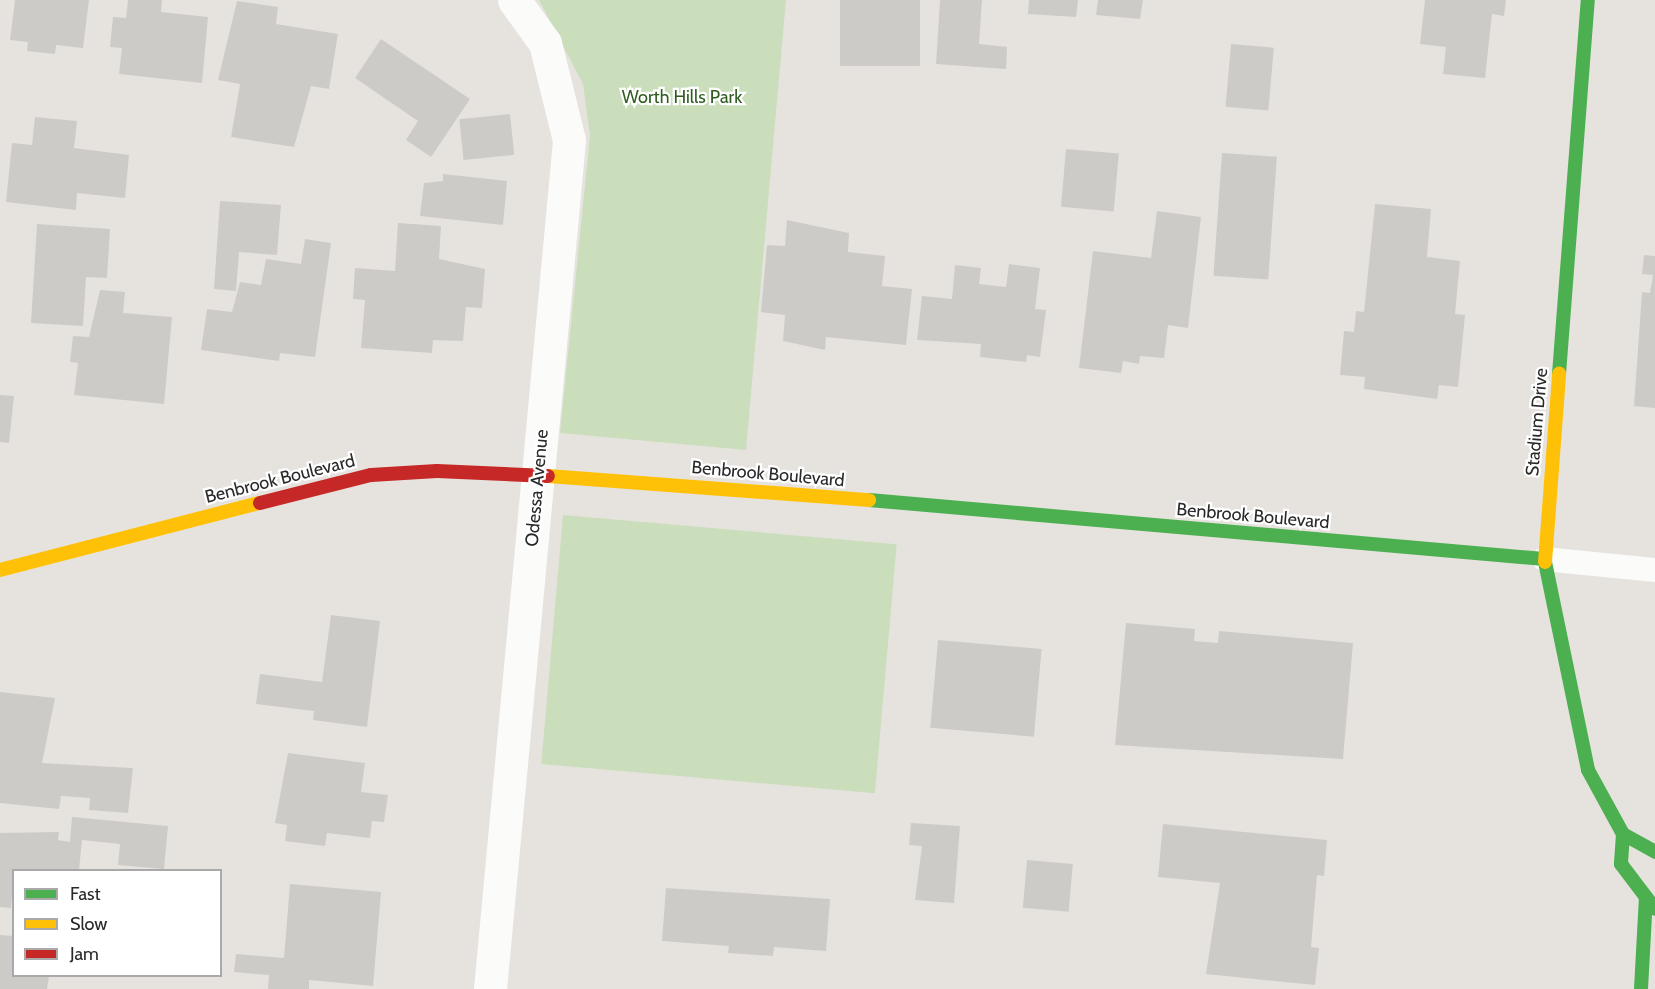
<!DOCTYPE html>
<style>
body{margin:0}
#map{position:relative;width:1655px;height:989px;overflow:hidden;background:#e6e3df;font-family:Cabin,sans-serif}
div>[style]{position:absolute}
.green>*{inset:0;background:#cbdebc;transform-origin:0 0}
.building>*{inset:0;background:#cdcbc8;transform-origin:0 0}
.lane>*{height:24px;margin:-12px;padding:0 12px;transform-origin:12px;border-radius:12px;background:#fbfbfa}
.street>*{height:33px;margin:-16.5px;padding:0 16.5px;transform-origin:16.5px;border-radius:16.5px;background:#fbfbfa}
.fast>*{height:14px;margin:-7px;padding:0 7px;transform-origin:7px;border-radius:7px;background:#4caf50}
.slow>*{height:14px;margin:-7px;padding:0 7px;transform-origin:7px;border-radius:7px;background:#ffc107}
.jam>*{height:14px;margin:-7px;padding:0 7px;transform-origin:7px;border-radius:7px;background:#c62828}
span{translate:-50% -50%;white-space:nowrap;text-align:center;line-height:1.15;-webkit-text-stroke:4.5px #fff;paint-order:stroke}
.park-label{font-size:18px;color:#305c22}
.street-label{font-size:18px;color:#292929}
.legend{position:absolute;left:12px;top:869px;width:210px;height:108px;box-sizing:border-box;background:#fff;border:2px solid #a9a9a9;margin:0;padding:8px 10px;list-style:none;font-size:18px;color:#292929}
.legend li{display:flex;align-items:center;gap:12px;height:30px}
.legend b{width:30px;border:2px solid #a9a9a9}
</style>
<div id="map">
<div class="green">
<div style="clip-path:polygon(539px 0,786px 0,746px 450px,560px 433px,590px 136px,583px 84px)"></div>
<div style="left:563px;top:515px;width:335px;height:250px;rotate:5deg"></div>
</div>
<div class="building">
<div style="clip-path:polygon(15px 0,89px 0,83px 48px,56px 45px,55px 54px,27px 51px,28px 42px,10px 40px)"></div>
<div style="clip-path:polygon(128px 0,162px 0,161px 12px,208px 17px,202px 83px,119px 74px,122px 48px,110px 47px,113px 17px,126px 18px)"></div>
<div style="left:840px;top:0;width:80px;height:66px"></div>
<div style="clip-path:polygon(940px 0,982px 0,979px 44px,1007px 47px,1006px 69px,936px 64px)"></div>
<div style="clip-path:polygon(1029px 0,1078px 0,1076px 17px,1028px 14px)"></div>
<div style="clip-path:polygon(1098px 0,1143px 0,1140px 19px,1096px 15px)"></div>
<div style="clip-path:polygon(1425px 0,1506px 0,1504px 16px,1492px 14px,1485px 78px,1443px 74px,1446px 47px,1420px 44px)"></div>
<div style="clip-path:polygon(237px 1px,278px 7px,276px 24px,338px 34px,329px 89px,311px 86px,294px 147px,231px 137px,240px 84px,218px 80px)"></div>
<div style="clip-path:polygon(381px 39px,470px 99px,431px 157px,406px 140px,418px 121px,355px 78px)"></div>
<div style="left:1231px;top:44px;width:43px;height:63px;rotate:5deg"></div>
<div style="left:510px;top:114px;width:41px;height:51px;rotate:84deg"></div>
<div style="clip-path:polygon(35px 117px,77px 121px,74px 148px,129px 155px,125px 198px,77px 193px,76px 210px,6px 202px,12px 143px,32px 145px)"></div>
<div style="left:1066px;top:149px;width:53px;height:58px;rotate:5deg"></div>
<div style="left:1222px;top:153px;width:55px;height:123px;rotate:4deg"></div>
<div style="clip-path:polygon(443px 174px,507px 181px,503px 225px,420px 216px,424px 183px,443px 181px)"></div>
<div style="clip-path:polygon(220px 201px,281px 205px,277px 255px,239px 252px,236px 291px,214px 289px)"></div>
<div style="clip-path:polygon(1375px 204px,1431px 209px,1427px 257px,1460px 261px,1455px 314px,1465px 315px,1458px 387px,1439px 385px,1437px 399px,1364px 389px,1365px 377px,1340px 375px,1344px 331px,1354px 332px,1356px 311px,1364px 312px)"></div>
<div style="clip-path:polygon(1157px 211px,1201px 217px,1188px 328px,1168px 325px,1164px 358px,1140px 356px,1139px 364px,1123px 361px,1121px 373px,1079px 368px,1093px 251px,1151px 258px)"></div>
<div style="clip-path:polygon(787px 220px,849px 233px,848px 252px,885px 256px,882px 286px,912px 289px,906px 345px,826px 337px,825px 350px,783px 341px,785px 315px,761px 312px,767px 245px,785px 246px)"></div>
<div style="clip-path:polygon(398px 223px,441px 226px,439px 259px,485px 269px,482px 308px,466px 307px,463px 341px,433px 340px,432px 353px,361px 348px,365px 300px,353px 299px,355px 268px,395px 271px)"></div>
<div style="clip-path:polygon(37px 224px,110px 229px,107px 278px,86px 277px,83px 326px,31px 323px)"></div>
<div style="clip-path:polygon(305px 239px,331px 243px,315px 357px,280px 353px,279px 361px,201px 350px,207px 309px,232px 312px,240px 282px,261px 285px,266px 259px,301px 264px)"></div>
<div style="clip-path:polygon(1644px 255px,1655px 256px,1655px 408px,1634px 406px,1642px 292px,1650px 293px,1653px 275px,1642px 274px)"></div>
<div style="clip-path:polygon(1009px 264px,1040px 268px,1035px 309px,1046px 310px,1040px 357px,1027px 355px,1026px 362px,980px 357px,981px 344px,917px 340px,922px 296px,952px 299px,955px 265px,981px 268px,979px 284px,1006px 287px)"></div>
<div style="clip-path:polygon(100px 290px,125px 292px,123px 313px,172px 317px,164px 404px,74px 395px,78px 363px,70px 362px,73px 336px,89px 337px)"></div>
<div style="clip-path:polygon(0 395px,14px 396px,9px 443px,0 442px)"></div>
<div style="clip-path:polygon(331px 615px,380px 621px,367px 727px,313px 720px,314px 711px,256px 704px,260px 674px,322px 682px)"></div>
<div style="clip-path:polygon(1126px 623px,1195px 629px,1194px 641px,1218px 643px,1219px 631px,1353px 643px,1343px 759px,1115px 745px)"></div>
<div style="left:938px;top:640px;width:104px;height:88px;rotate:5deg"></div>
<div style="clip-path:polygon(0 692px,55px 698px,42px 763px,133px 768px,128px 813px,89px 810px,90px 798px,61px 796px,59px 809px,0 803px)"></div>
<div style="clip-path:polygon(288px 753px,365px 763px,361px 792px,388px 795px,384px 822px,372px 821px,370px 838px,327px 833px,325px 846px,285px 841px,287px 825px,275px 823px)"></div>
<div style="clip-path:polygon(72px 817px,168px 826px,164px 869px,118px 865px,120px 844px,82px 840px,79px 870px,14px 870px,11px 908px,0 907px,0 833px,59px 832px,58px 840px,70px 842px)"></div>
<div style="clip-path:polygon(911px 823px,960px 826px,954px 903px,915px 900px,922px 846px,909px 845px)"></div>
<div style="clip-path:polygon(1163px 824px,1327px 840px,1324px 876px,1317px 875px,1311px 947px,1319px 948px,1315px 985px,1206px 974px,1220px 883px,1158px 877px)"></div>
<div style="left:1027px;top:860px;width:46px;height:48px;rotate:5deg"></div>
<div style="clip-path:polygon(290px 884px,381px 892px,373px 986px,309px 980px,309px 989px,268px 989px,269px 975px,234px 972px,236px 954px,284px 958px)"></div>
<div style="clip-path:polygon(666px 888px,830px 899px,826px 951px,774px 947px,773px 956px,728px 953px,729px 946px,662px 941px)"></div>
<div style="clip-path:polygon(0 935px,14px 936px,14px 976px,49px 976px,47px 989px,0 989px)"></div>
</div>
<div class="lane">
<div style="left:1544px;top:559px;width:112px;rotate:5.7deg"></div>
</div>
<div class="street">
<div style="left:490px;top:989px;width:853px;rotate:-84.68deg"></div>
<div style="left:569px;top:140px;width:100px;rotate:-103.9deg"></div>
<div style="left:545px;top:43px;width:53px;rotate:-125.8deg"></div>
</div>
<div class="fast">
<div style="left:1559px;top:374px;width:375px;rotate:-85.6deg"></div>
<div style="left:869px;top:500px;width:678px;rotate:5deg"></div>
<div style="left:1545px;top:562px;width:212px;rotate:78.3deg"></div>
<div style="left:1588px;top:770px;width:73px;rotate:61.3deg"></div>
<div style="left:1623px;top:834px;width:30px;rotate:94deg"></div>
<div style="left:1621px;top:864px;width:56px;rotate:52.9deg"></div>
<div style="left:1623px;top:834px;width:37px;rotate:29deg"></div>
<div style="left:1641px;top:989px;width:92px;rotate:-86.9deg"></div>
</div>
<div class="slow">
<div style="left:548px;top:476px;width:322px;rotate:4.3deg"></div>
<div style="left:1545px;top:562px;width:189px;rotate:-85.7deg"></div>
<div style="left:0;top:570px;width:268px;rotate:-14.5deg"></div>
</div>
<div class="jam">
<div style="left:260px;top:503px;width:114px;rotate:-14.2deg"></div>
<div style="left:371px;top:475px;width:66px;rotate:-3.5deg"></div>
<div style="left:437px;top:471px;width:111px;rotate:2.6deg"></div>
</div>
<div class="park-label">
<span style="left:682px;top:97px">Worth Hills Park</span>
</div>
<div class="street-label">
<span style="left:1537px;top:422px;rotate:-85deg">Stadium Drive</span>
<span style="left:768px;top:474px;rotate:5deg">Benbrook Boulevard</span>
<span style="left:280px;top:479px;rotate:-14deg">Benbrook Boulevard</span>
<span style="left:537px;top:488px;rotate:-85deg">Odessa Avenue</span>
<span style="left:1253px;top:516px;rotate:5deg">Benbrook Boulevard</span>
</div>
<ul class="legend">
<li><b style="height:8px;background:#4caf50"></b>Fast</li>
<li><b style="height:8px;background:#ffc107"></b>Slow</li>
<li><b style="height:8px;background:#c62828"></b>Jam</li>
</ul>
</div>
